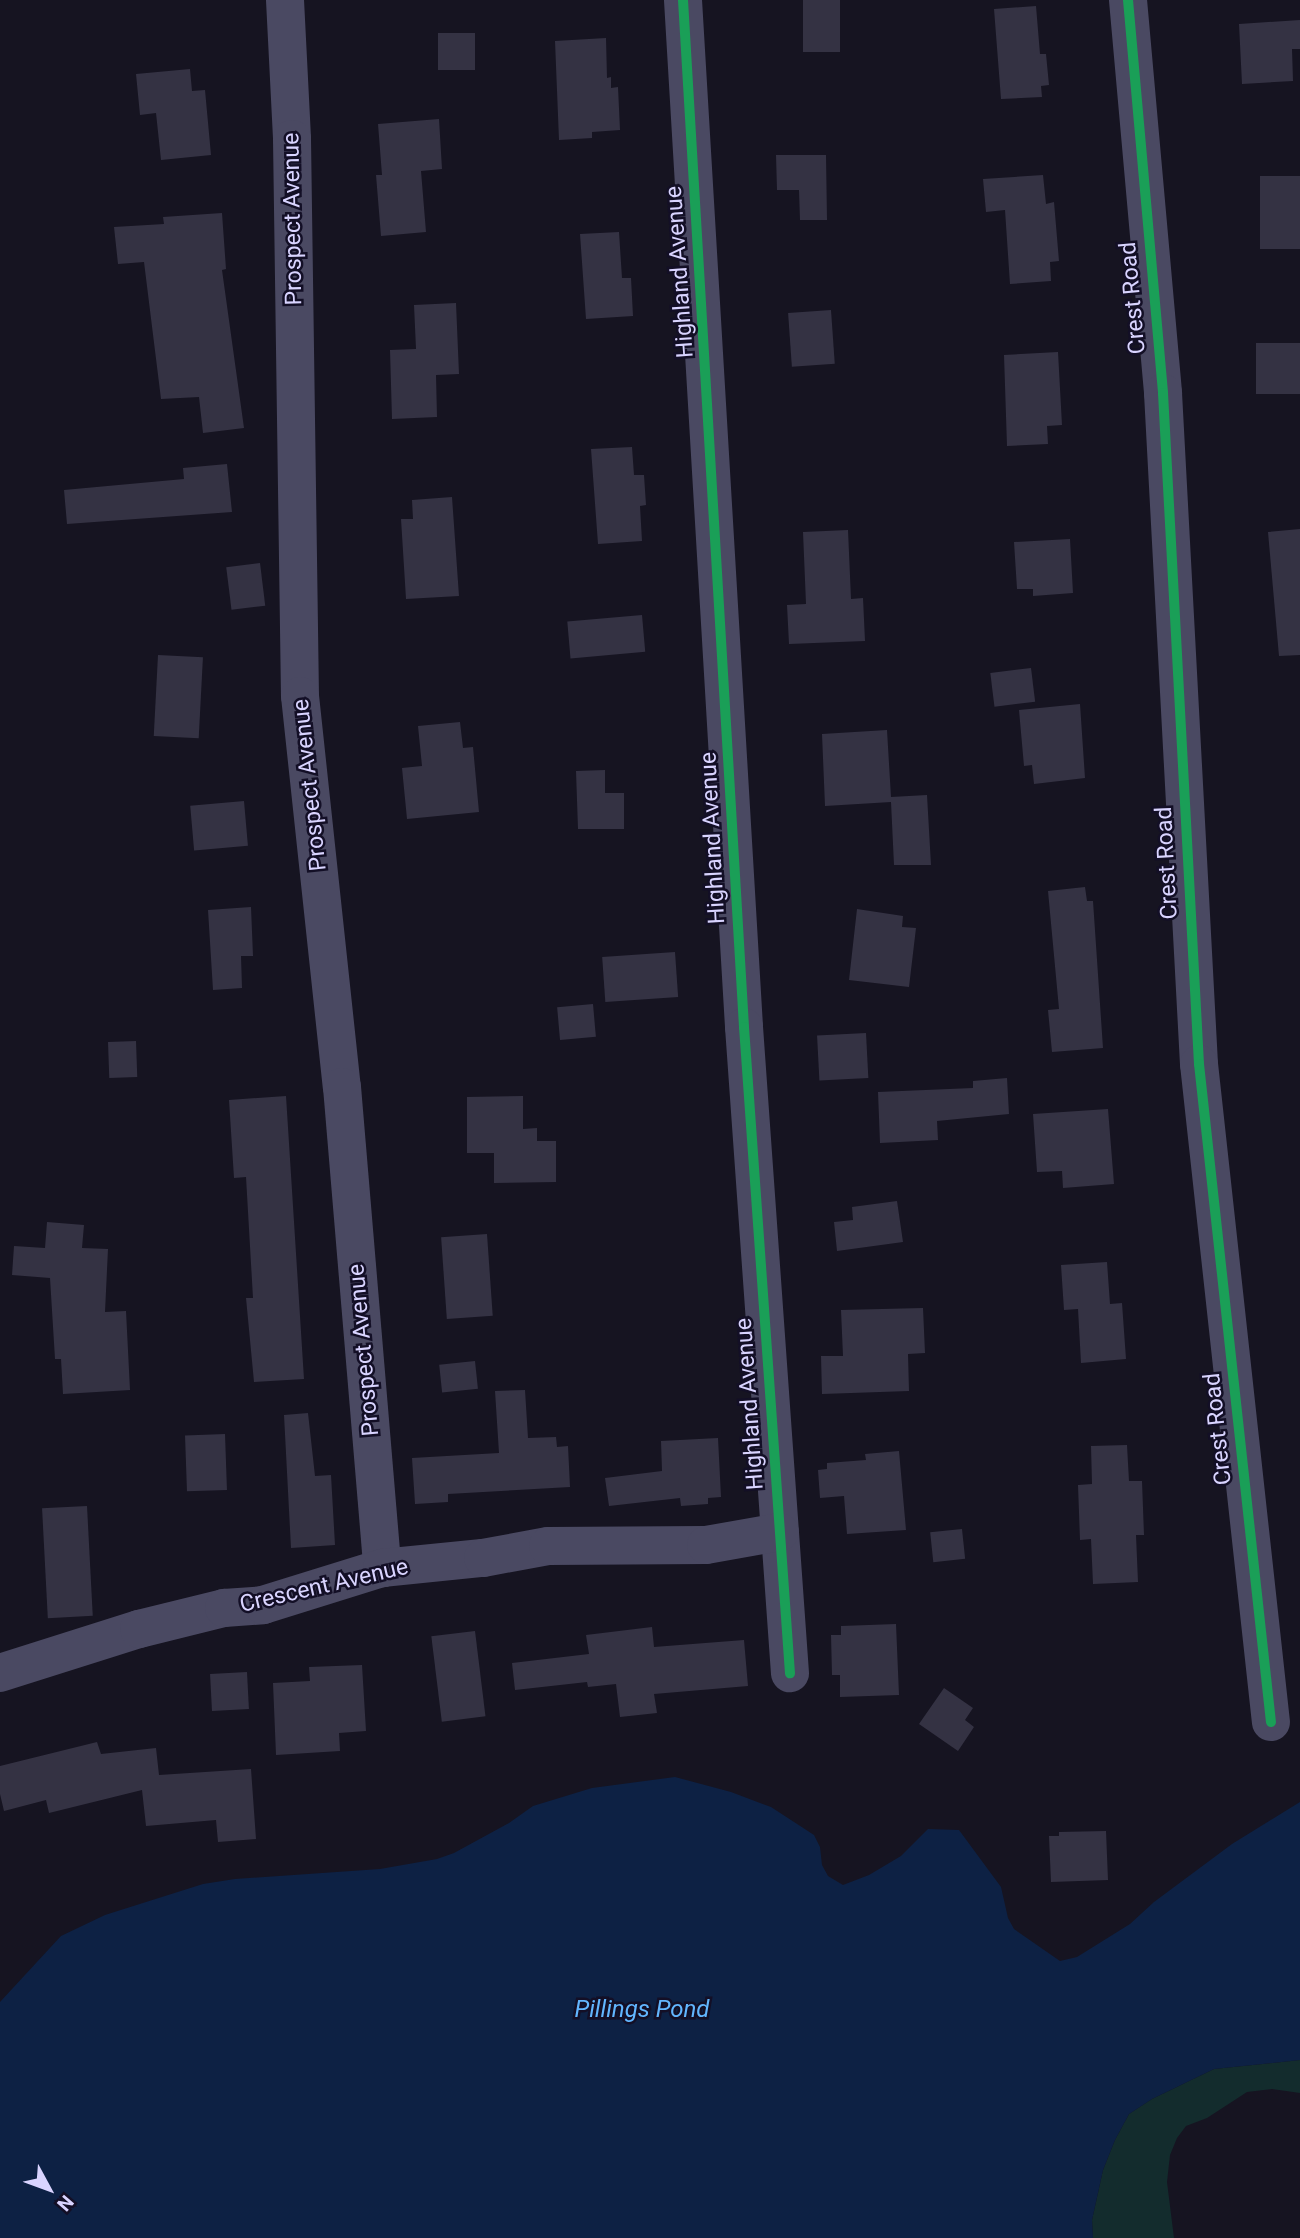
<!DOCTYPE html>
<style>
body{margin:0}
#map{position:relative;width:1300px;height:2238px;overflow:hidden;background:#161421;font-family:Roboto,sans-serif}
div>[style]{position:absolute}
.green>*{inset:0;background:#132c2d}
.water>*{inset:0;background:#0d2144}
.building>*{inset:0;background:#343243;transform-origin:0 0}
.minor>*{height:38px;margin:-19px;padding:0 19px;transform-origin:19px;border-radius:19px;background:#4a4962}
.cycleway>*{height:10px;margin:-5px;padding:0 5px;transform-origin:5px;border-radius:5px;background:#1a9f57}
span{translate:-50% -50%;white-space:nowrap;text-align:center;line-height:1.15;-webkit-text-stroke:5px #130f26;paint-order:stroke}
.street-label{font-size:23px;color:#d9d4ff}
.water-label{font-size:24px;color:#62b6ff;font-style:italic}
.north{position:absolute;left:14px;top:2154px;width:70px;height:70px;-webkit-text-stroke:5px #130f26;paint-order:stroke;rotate:131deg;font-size:19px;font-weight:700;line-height:28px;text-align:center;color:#d9d4ff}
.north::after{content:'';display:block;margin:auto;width:24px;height:32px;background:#d9d4ff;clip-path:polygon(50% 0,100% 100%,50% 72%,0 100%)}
</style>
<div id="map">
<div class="green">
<div style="clip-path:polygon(1300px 2060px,1300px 2093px,1272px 2089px,1247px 2092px,1207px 2118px,1186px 2126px,1177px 2138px,1170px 2155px,1167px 2182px,1174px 2238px,1093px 2238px,1092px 2220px,1103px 2170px,1115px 2140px,1129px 2114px,1152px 2099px,1214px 2069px)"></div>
</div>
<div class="water">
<div style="clip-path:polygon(675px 1777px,731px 1792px,771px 1807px,814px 1835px,820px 1847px,822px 1865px,828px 1876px,843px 1885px,869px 1875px,901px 1856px,928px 1829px,959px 1830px,1001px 1887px,1008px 1918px,1014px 1929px,1060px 1961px,1077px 1957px,1130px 1924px,1154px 1902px,1232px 1844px,1300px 1802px,1300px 2060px,1214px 2069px,1152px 2099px,1129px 2114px,1115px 2140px,1103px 2170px,1092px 2220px,1093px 2238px,0 2238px,0 2002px,61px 1936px,105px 1915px,203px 1884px,235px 1879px,380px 1869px,437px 1859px,454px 1853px,509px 1823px,533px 1806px,592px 1788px)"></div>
</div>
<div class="building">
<div style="left:803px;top:0;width:37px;height:52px"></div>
<div style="clip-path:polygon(1036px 6px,1040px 54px,1046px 54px,1049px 85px,1041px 86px,1042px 97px,1001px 99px,994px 9px)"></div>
<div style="clip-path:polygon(1300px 20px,1300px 49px,1292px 49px,1293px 81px,1242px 84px,1239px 24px)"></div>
<div style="left:475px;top:33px;width:37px;height:37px;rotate:90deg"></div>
<div style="clip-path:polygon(606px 38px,607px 78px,611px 77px,611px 88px,618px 87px,620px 130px,592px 132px,592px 138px,559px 140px,555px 41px)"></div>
<div style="clip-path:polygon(190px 69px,192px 91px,205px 90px,211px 155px,161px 160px,156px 113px,140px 115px,136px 74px)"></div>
<div style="clip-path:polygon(439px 119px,442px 169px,421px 171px,426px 232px,381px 236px,376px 175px,382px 175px,378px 124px)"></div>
<div style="clip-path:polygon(776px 155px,826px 155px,827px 220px,800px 220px,799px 190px,777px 190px)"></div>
<div style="clip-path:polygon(1043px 175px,1046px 204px,1054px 202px,1059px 261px,1050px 262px,1051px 281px,1010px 284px,1005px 210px,986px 212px,983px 179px)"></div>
<div style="left:1300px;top:176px;width:73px;height:40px;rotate:90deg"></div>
<div style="clip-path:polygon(222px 213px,226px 269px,222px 270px,244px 428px,203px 433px,199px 397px,161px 399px,144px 262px,118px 264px,114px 227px,164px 224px,163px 217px)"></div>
<div style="clip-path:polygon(619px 232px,622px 278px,631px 278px,633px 316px,586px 319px,580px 234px)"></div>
<div style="clip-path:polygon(456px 303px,459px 374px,436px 375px,437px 417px,392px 419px,390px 350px,416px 349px,414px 305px)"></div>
<div style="left:831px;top:310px;width:54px;height:43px;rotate:86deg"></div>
<div style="left:1300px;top:343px;width:51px;height:44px;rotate:90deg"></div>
<div style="clip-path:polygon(1058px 352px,1062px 425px,1047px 426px,1048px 444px,1007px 446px,1004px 355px)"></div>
<div style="clip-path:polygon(632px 447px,634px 475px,644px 475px,646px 505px,640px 506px,642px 541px,598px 544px,591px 449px)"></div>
<div style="clip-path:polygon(227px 464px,232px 512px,67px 524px,64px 490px,184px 479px,183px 468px)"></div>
<div style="clip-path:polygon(452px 497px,459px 596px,406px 599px,401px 519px,413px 519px,412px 500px)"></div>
<div style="clip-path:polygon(1300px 529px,1300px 655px,1279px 656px,1268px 532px)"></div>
<div style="clip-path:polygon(848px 530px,851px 599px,863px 598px,865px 641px,789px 644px,787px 605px,806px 604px,803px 532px)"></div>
<div style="clip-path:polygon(1070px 539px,1073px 593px,1033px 596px,1033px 589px,1017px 589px,1014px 542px)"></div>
<div style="left:260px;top:563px;width:43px;height:34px;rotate:83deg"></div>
<div style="left:642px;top:615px;width:37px;height:75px;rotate:85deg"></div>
<div style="left:158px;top:655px;width:45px;height:81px;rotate:3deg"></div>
<div style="left:1031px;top:668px;width:34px;height:41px;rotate:83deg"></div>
<div style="clip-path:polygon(1080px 704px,1085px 778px,1034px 784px,1032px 765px,1024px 766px,1019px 710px)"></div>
<div style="clip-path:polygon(460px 722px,463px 748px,473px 747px,479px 812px,407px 819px,402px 768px,422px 766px,418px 726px)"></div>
<div style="clip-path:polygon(887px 730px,891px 797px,927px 795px,931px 865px,894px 865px,891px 802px,825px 806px,822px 734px)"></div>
<div style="clip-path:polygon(605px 770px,605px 793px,624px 793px,624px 829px,578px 829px,576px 771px)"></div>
<div style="left:244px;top:801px;width:45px;height:54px;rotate:85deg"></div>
<div style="clip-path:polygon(1085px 887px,1087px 901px,1093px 901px,1103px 1048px,1052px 1052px,1048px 1010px,1059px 1009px,1048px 891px)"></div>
<div style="clip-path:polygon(251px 907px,253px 956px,241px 956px,242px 988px,213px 990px,208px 910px)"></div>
<div style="clip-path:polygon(857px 909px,903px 916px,902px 927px,916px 928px,909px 987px,849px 980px)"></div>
<div style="left:675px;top:952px;width:45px;height:73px;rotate:86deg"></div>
<div style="left:593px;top:1004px;width:33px;height:36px;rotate:85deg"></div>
<div style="left:866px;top:1033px;width:45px;height:49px;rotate:87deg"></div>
<div style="left:136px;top:1041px;width:36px;height:28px;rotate:88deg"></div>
<div style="clip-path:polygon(1007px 1078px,1009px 1114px,937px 1121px,938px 1140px,880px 1143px,878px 1092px,973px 1088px,973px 1081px)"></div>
<div style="clip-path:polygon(286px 1096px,304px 1379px,254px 1382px,246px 1298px,253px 1298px,246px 1177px,234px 1178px,229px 1100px)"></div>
<div style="clip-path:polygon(523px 1096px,523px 1129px,537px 1128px,537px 1141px,556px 1141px,556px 1182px,494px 1183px,494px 1153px,467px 1153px,467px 1097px)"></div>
<div style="clip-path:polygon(1108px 1109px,1114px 1184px,1063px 1188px,1062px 1171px,1037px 1172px,1033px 1114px)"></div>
<div style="clip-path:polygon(897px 1201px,903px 1242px,837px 1251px,834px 1222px,853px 1220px,852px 1207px)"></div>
<div style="clip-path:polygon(47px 1222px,84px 1225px,82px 1248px,108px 1249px,105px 1312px,126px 1311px,130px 1390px,63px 1394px,61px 1359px,55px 1359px,50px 1278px,12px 1275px,14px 1246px,45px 1248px)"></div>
<div style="left:487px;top:1234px;width:82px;height:46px;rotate:86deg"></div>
<div style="clip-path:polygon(1107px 1262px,1110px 1304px,1122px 1303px,1126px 1359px,1081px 1363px,1078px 1309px,1064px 1310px,1061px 1265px)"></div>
<div style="clip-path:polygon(923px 1308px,925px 1353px,908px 1354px,909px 1391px,822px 1394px,821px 1356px,843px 1356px,841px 1310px)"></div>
<div style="left:475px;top:1361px;width:28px;height:36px;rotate:84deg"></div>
<div style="clip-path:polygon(525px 1390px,528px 1438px,556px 1437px,557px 1447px,568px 1446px,570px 1487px,448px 1494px,448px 1502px,415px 1504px,412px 1458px,499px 1453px,495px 1391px)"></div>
<div style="clip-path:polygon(308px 1413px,315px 1476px,331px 1475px,335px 1545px,291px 1548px,284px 1415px)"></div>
<div style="left:225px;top:1434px;width:56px;height:40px;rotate:88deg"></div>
<div style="clip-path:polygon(718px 1438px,721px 1497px,708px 1498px,708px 1504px,681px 1506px,680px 1498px,609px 1506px,605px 1478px,662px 1471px,661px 1441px)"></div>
<div style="clip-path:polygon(1127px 1445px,1129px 1481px,1142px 1481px,1144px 1535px,1136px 1535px,1138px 1582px,1093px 1584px,1091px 1539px,1080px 1540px,1078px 1485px,1092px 1484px,1091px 1446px)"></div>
<div style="clip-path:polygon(899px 1451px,906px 1530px,847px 1534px,844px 1496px,820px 1498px,818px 1470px,827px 1469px,827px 1463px,866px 1460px,865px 1454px)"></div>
<div style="left:87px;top:1506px;width:110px;height:45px;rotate:87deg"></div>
<div style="left:962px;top:1529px;width:30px;height:32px;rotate:84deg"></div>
<div style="clip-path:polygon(896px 1624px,899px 1695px,840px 1697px,840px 1675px,832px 1675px,831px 1635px,841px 1635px,841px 1626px)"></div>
<div style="clip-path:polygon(652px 1627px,654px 1647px,744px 1640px,748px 1686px,654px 1694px,657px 1713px,620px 1717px,616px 1684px,588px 1687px,587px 1682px,515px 1690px,512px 1663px,589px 1654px,586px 1635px)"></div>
<div style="left:475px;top:1631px;width:86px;height:44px;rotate:83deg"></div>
<div style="clip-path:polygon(362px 1665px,366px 1731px,339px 1733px,340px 1751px,276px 1755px,273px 1683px,310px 1681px,309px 1667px)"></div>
<div style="left:247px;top:1672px;width:37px;height:37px;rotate:87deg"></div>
<div style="clip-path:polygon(944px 1688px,973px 1708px,965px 1720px,974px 1727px,958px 1751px,919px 1724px)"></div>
<div style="clip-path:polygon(97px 1742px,101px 1754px,156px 1748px,159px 1775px,251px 1769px,256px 1839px,218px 1842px,216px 1820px,146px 1826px,142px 1790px,49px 1813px,46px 1800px,4px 1811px,0 1794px,0 1766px)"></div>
<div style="clip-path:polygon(1106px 1831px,1108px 1880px,1051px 1882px,1049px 1836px,1059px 1836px,1059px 1832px)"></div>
</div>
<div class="minor">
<div style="left:285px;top:0;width:139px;rotate:87.1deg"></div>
<div style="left:292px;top:139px;width:557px;rotate:89.18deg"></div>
<div style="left:300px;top:696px;width:393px;rotate:83.9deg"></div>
<div style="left:342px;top:1087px;width:483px;rotate:85.2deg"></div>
<div style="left:683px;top:0;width:1029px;rotate:86.6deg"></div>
<div style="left:744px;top:1027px;width:648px;rotate:85.93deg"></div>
<div style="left:1128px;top:0;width:395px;rotate:84.9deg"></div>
<div style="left:1163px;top:393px;width:672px;rotate:86.93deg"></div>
<div style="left:1199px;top:1064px;width:662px;rotate:83.76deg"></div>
<div style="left:0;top:1673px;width:146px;rotate:-17.6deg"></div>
<div style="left:139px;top:1629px;width:88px;rotate:-13.9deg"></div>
<div style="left:224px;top:1608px;width:39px;rotate:-4deg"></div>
<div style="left:263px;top:1605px;width:125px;rotate:-17.3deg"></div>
<div style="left:382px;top:1568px;width:101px;rotate:-5.7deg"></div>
<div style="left:483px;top:1558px;width:66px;rotate:-10.5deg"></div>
<div style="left:548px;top:1546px;width:158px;rotate:-0.4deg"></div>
<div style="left:706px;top:1545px;width:75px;rotate:-10deg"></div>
</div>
<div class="cycleway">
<div style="left:683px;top:0;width:1029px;rotate:86.6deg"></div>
<div style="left:744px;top:1027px;width:648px;rotate:85.93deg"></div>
<div style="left:1128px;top:0;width:395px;rotate:84.9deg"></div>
<div style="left:1163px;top:393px;width:672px;rotate:86.93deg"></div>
<div style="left:1199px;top:1064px;width:662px;rotate:83.76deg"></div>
</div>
<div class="street-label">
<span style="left:293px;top:219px;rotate:-91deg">Prospect Avenue</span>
<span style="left:680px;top:272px;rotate:-94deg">Highland Avenue</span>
<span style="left:1133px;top:298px;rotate:-95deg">Crest Road</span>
<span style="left:310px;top:785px;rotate:-96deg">Prospect Avenue</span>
<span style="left:713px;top:838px;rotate:-93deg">Highland Avenue</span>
<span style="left:1167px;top:863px;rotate:-93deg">Crest Road</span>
<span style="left:364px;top:1350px;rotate:-95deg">Prospect Avenue</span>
<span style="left:750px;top:1404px;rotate:-94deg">Highland Avenue</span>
<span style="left:1218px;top:1429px;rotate:-96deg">Crest Road</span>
<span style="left:324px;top:1586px;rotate:-13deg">Crescent Avenue</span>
</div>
<div class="water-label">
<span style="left:642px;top:2010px">Pillings Pond</span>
</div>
<div class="north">N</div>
</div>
